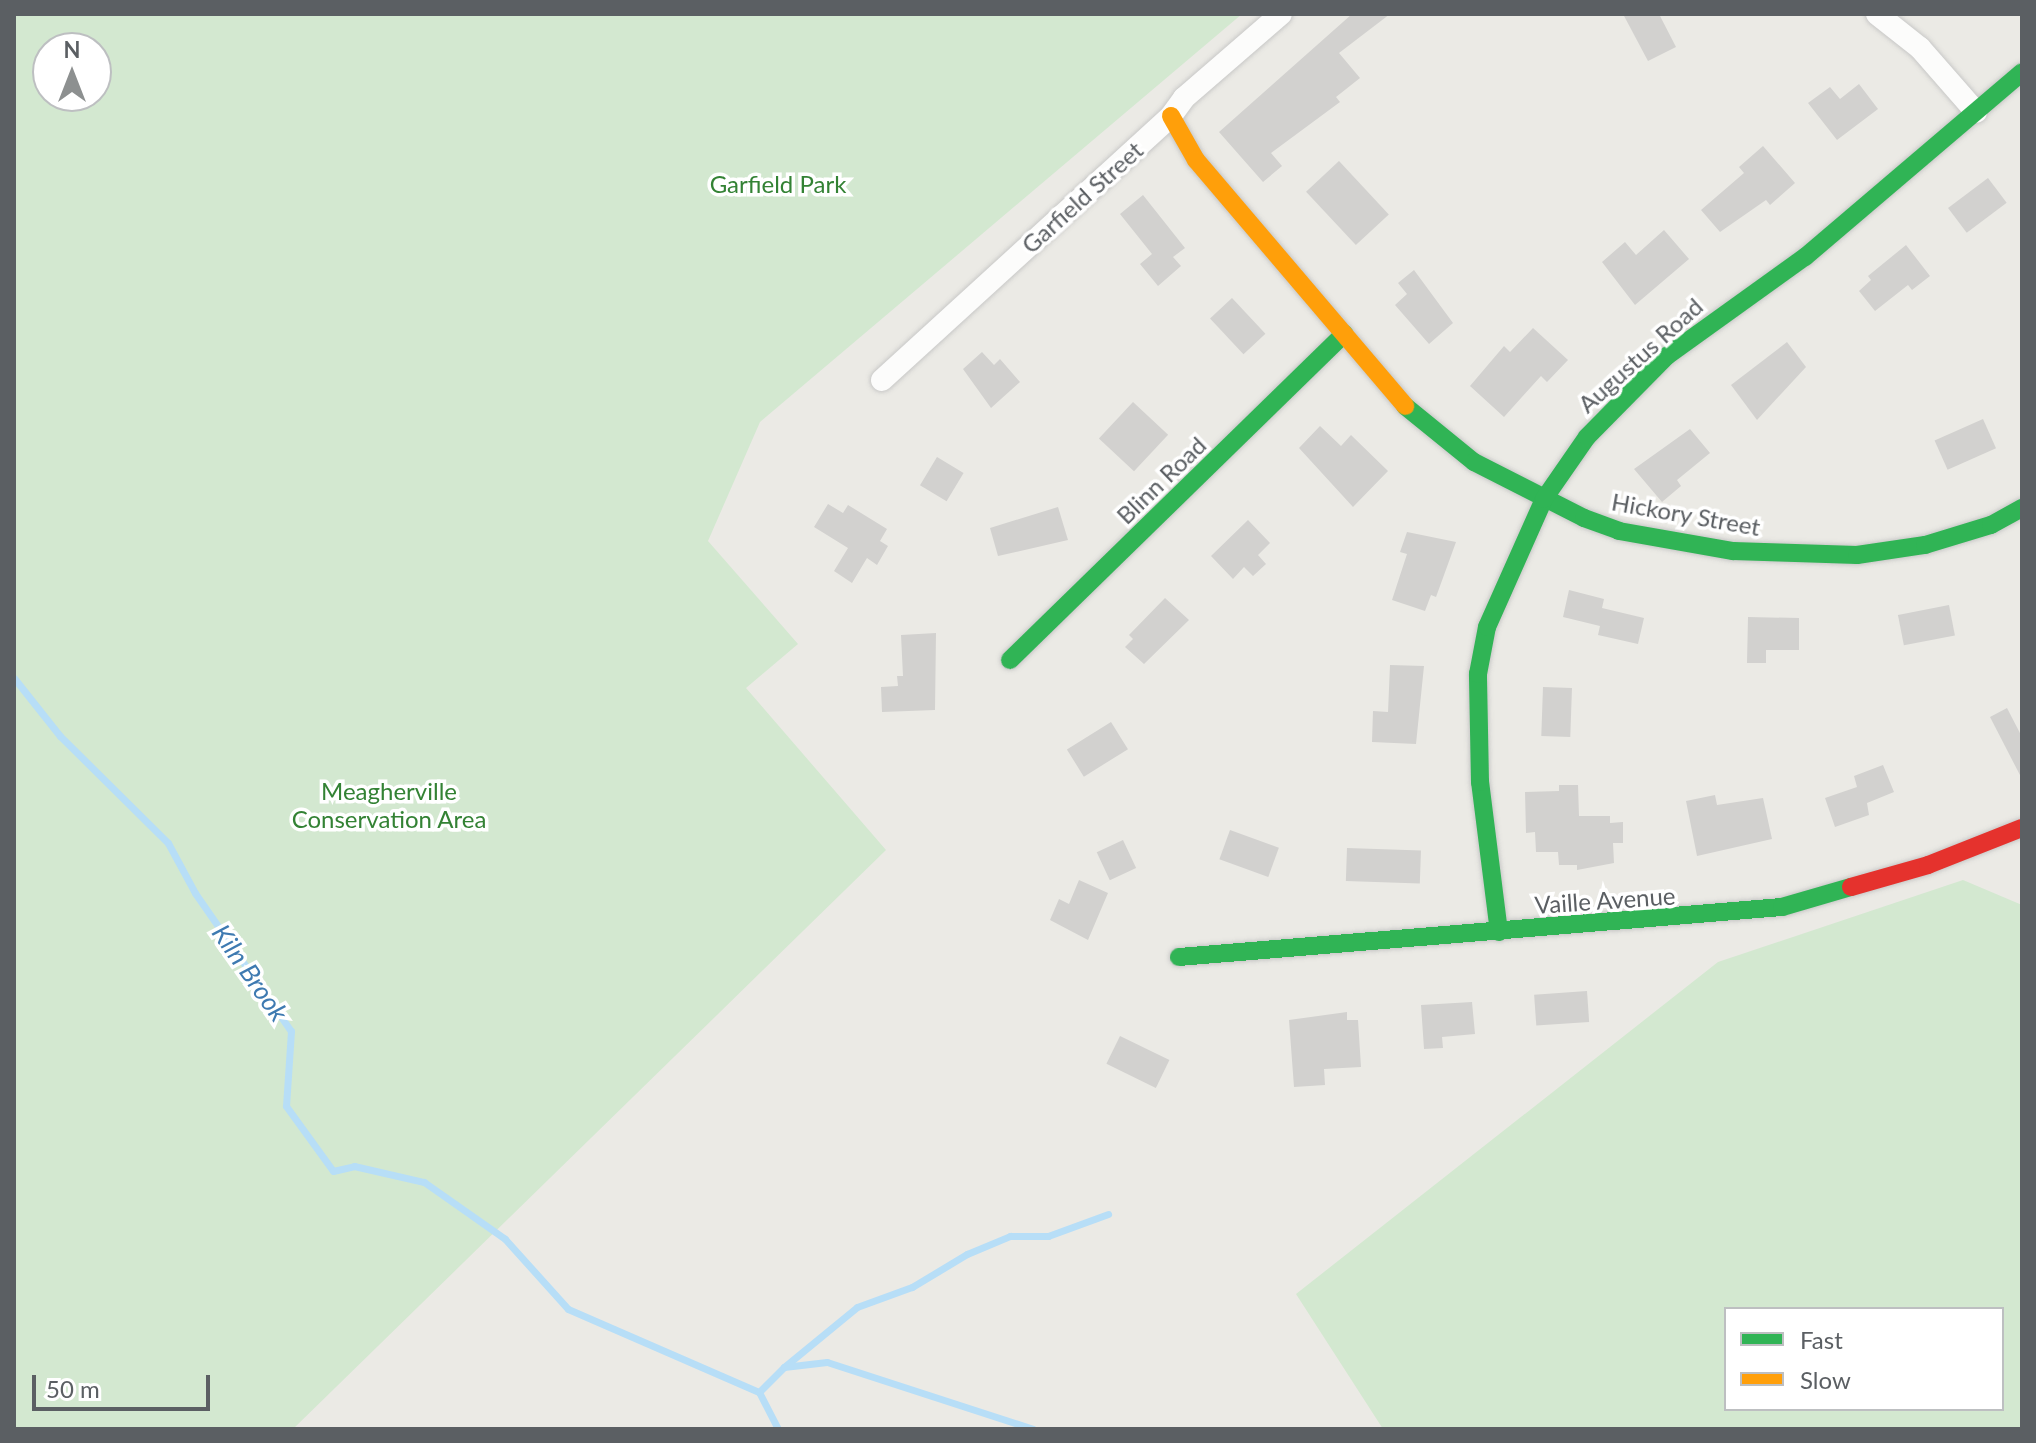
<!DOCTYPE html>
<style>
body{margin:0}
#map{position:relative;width:2036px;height:1443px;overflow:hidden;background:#ebeae5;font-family:Lato,sans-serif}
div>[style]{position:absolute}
.green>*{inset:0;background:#d3e8d0}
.stream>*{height:7px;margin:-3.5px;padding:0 3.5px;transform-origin:3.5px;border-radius:3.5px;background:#b7def7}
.building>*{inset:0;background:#d2d1cf;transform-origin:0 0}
.roads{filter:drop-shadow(0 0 2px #c8c8c7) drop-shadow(0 0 2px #c8c8c7)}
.street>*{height:22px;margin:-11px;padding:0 11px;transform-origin:11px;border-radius:11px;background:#fcfcfb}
.fast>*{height:18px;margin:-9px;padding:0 9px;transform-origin:9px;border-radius:9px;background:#30b455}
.slow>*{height:18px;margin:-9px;padding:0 9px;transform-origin:9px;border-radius:9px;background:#ff9f0a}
.jam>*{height:18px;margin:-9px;padding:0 9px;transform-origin:9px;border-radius:9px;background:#e5322d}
span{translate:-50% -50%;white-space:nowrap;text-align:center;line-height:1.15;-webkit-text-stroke:7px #fff;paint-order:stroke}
.park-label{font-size:24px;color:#338234}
.street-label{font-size:24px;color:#5b5f63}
.water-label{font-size:26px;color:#3e7ab1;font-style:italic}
.frame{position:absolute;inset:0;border:16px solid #5b5f63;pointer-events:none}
.legend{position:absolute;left:1724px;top:1307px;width:280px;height:104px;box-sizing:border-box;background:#fff;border:2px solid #bdbfc1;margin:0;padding:10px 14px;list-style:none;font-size:24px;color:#5b5f63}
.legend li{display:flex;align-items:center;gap:16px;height:40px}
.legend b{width:40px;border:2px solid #bdbfc1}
.north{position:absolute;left:32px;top:32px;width:80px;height:80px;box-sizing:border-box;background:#fff;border:2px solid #bdbfc1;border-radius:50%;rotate:0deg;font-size:22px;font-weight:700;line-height:32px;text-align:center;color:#5b5f63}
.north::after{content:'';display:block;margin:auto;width:28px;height:36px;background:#8d9090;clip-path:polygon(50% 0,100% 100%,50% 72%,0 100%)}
.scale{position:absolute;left:32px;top:1375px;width:178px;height:36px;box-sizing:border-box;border:4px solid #5b5f63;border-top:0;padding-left:10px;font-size:24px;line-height:28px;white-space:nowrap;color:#5b5f63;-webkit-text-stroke:6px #fff;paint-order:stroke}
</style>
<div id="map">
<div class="green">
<div style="clip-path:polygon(evenodd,14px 14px,1242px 14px,760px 422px,708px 541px,798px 644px,746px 688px,886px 850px,293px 1429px,14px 1429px,14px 14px,96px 48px,96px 96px,48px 96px,48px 48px,96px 48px)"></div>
<div style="clip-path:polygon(evenodd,1963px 880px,2022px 905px,2022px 1429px,1383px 1429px,1296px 1294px,1718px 962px,1963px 880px,1726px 1309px,2002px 1309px,2002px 1409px,1726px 1409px,1726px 1309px)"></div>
</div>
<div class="stream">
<div style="left:14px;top:678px;width:74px;rotate:51.6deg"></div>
<div style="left:60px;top:736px;width:152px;rotate:44.7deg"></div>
<div style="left:168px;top:843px;width:57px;rotate:61.6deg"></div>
<div style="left:195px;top:893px;width:168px;rotate:55.2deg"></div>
<div style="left:291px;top:1031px;width:75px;rotate:93.8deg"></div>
<div style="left:286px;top:1106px;width:80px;rotate:54.1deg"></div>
<div style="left:333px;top:1171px;width:22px;rotate:-13deg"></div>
<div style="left:354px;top:1166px;width:72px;rotate:12.9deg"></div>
<div style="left:424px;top:1182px;width:99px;rotate:35.1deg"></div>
<div style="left:505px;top:1239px;width:94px;rotate:48deg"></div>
<div style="left:568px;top:1309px;width:208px;rotate:23.5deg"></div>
<div style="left:759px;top:1392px;width:42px;rotate:62.8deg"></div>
<div style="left:784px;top:1367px;width:94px;rotate:-39.4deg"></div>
<div style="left:857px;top:1307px;width:59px;rotate:-20deg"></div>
<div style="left:912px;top:1287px;width:64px;rotate:-31deg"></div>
<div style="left:967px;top:1254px;width:47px;rotate:-22.7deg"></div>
<div style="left:1010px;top:1236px;width:38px"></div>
<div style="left:1048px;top:1236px;width:64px;rotate:-20.1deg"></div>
<div style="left:759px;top:1392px;width:35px;rotate:-45deg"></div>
<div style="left:784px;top:1367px;width:43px;rotate:-6.6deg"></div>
<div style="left:827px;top:1362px;width:217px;rotate:18deg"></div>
</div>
<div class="building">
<div style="clip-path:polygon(1352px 14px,1390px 14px,1339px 53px,1360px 78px,1336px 97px,1340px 102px,1271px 153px,1282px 166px,1263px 182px,1219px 132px)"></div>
<div style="clip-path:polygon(1623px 14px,1659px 14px,1676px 47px,1648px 61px)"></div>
<div style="clip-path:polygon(1859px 84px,1878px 109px,1837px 140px,1808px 103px,1830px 87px,1840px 99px)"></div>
<div style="clip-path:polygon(1763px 146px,1795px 183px,1770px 205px,1766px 200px,1720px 232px,1701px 210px,1744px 173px,1739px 167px)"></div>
<div style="left:1339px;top:161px;width:73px;height:45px;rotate:47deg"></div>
<div style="left:1988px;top:178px;width:31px;height:50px;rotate:53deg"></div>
<div style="clip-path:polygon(1143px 195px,1185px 248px,1173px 257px,1181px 266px,1158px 286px,1140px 264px,1152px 254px,1120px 214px)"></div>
<div style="clip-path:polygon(1664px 230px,1689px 259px,1635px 305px,1602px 262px,1625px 242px,1636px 255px)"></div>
<div style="clip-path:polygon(1906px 245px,1930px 276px,1912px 290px,1908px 285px,1875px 311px,1859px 291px,1871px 280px,1868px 276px)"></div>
<div style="clip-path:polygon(1414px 270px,1453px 323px,1429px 344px,1395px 305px,1407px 294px,1398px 283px)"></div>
<div style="left:1232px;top:298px;width:49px;height:30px;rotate:47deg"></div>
<div style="clip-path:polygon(1533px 328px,1568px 360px,1547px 382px,1541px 376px,1504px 417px,1470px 386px,1504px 346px,1510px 352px)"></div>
<div style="clip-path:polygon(1787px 342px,1806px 367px,1757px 420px,1731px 385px)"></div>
<div style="clip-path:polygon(982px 352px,994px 365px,1000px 359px,1020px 382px,991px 408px,963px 369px)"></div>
<div style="left:1133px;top:402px;width:48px;height:50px;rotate:43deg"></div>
<div style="left:1983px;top:419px;width:32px;height:53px;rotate:66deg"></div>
<div style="clip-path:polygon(1320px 426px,1341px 446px,1351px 435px,1388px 471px,1353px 507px,1299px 448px)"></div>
<div style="clip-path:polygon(1690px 429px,1710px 453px,1677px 480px,1681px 486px,1662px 502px,1634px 469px)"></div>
<div style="left:937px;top:457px;width:31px;height:33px;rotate:31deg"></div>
<div style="clip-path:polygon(828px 504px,843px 513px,848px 505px,887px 529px,880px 541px,888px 546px,877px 565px,867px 558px,852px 583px,834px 571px,848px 548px,814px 527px)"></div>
<div style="clip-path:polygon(1058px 507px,1068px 540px,998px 556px,990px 528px)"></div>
<div style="clip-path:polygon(1248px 520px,1270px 543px,1258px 555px,1266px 564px,1253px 576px,1244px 567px,1233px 579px,1211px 556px)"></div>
<div style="clip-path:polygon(1407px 532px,1456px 542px,1436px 597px,1431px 595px,1425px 611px,1392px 600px,1407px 554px,1400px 552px)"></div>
<div style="clip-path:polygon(1569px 590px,1604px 599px,1602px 608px,1644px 618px,1638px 644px,1598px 635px,1600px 626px,1563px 617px)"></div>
<div style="clip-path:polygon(1165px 598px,1189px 620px,1144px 664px,1125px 647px,1133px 639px,1129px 635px)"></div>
<div style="left:1949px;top:605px;width:31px;height:52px;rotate:79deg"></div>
<div style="clip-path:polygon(1748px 617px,1799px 618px,1799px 650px,1766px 650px,1766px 663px,1747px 663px)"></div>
<div style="clip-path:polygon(936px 633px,935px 710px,882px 712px,881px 687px,898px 686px,897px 676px,903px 676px,901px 635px)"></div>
<div style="clip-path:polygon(1390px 665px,1424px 666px,1416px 744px,1372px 742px,1373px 711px,1388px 712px)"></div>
<div style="left:1543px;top:687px;width:29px;height:49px;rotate:2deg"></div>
<div style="clip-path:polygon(2007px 708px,2022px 737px,2022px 779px,1990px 717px)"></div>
<div style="left:1111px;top:722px;width:32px;height:52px;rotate:58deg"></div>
<div style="clip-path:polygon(1883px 765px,1894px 792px,1867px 803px,1869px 815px,1835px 827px,1825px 798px,1857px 787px,1854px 776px)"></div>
<div style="clip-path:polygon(1559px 785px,1578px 785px,1579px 816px,1610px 816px,1610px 823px,1623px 822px,1623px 843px,1613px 843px,1614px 863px,1577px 870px,1577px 865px,1559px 865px,1558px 852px,1536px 852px,1535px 832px,1526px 833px,1525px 792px,1559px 791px)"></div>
<div style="clip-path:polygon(1715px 795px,1717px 805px,1763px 798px,1772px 839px,1697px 856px,1686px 801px)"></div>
<div style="left:1230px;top:830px;width:52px;height:31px;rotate:20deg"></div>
<div style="left:1123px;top:840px;width:31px;height:29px;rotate:65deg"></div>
<div style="left:1347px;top:848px;width:74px;height:33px;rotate:2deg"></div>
<div style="clip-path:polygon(1079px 880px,1108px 893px,1088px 940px,1050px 920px,1059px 899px,1069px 904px)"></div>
<div style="left:1587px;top:991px;width:31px;height:53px;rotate:86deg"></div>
<div style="clip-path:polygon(1472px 1002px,1475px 1034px,1442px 1037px,1443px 1048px,1424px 1049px,1421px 1005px)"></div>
<div style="clip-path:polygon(1347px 1012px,1347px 1020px,1358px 1020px,1361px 1067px,1324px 1069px,1325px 1085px,1294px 1087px,1289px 1020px)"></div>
<div style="left:1120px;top:1036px;width:55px;height:31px;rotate:26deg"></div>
</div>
<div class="roads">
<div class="street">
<div style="left:1877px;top:14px;width:55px;rotate:38.3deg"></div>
<div style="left:1920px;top:48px;width:85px;rotate:48.8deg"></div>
<div style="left:882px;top:380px;width:391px;rotate:-42.4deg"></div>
<div style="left:1171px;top:116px;width:22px;rotate:-54deg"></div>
<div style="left:1184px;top:98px;width:128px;rotate:-40.9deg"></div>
</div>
<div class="fast">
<div style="left:1405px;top:406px;width:89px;rotate:39.1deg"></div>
<div style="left:1474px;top:462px;width:123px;rotate:27deg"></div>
<div style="left:1584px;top:518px;width:37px;rotate:20deg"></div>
<div style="left:1619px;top:531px;width:116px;rotate:10deg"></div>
<div style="left:1733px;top:551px;width:124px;rotate:1.8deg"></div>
<div style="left:1857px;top:555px;width:69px;rotate:-8.4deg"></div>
<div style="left:1925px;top:545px;width:69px;rotate:-16.9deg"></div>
<div style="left:1991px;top:525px;width:35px;rotate:-29deg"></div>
<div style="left:1010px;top:660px;width:467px;rotate:-44.3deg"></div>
<div style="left:1499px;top:932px;width:151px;rotate:-97.2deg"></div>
<div style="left:1480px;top:782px;width:108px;rotate:-91.1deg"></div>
<div style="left:1478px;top:674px;width:48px;rotate:-79.2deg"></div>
<div style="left:1487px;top:627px;width:140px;rotate:-66deg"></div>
<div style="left:1544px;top:499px;width:75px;rotate:-55.3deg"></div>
<div style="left:1587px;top:437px;width:114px;rotate:-45.4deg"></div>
<div style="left:1667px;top:356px;width:170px;rotate:-35.7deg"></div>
<div style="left:1805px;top:257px;width:285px;rotate:-40.4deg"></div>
<div style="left:1179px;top:957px;width:605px;rotate:-4.74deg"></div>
<div style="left:1782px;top:907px;width:72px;rotate:-16.2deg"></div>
</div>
<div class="slow">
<div style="left:1171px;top:116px;width:51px;rotate:60.4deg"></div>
<div style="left:1196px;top:160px;width:323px;rotate:49.6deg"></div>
</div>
<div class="jam">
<div style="left:1851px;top:887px;width:80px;rotate:-15.9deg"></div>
<div style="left:1928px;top:865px;width:101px;rotate:-21.5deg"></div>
</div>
</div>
<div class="park-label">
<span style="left:778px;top:184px">Garfield Park</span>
<span style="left:389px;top:805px">Meagherville<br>Conservation Area</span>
</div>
<div class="street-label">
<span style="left:1082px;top:197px;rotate:-42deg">Garfield Street</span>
<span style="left:1640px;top:355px;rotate:-42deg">Augustus Road</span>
<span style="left:1161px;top:480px;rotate:-44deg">Blinn Road</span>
<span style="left:1686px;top:514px;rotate:10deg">Hickory Street</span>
<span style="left:1605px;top:900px;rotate:-4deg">Vaille Avenue</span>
</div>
<div class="water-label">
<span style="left:250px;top:973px;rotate:55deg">Kiln Brook</span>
</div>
<div class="frame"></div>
<ul class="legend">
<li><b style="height:10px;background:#30b455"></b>Fast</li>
<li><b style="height:10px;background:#ff9f0a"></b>Slow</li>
</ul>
<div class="north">N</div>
<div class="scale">50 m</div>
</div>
